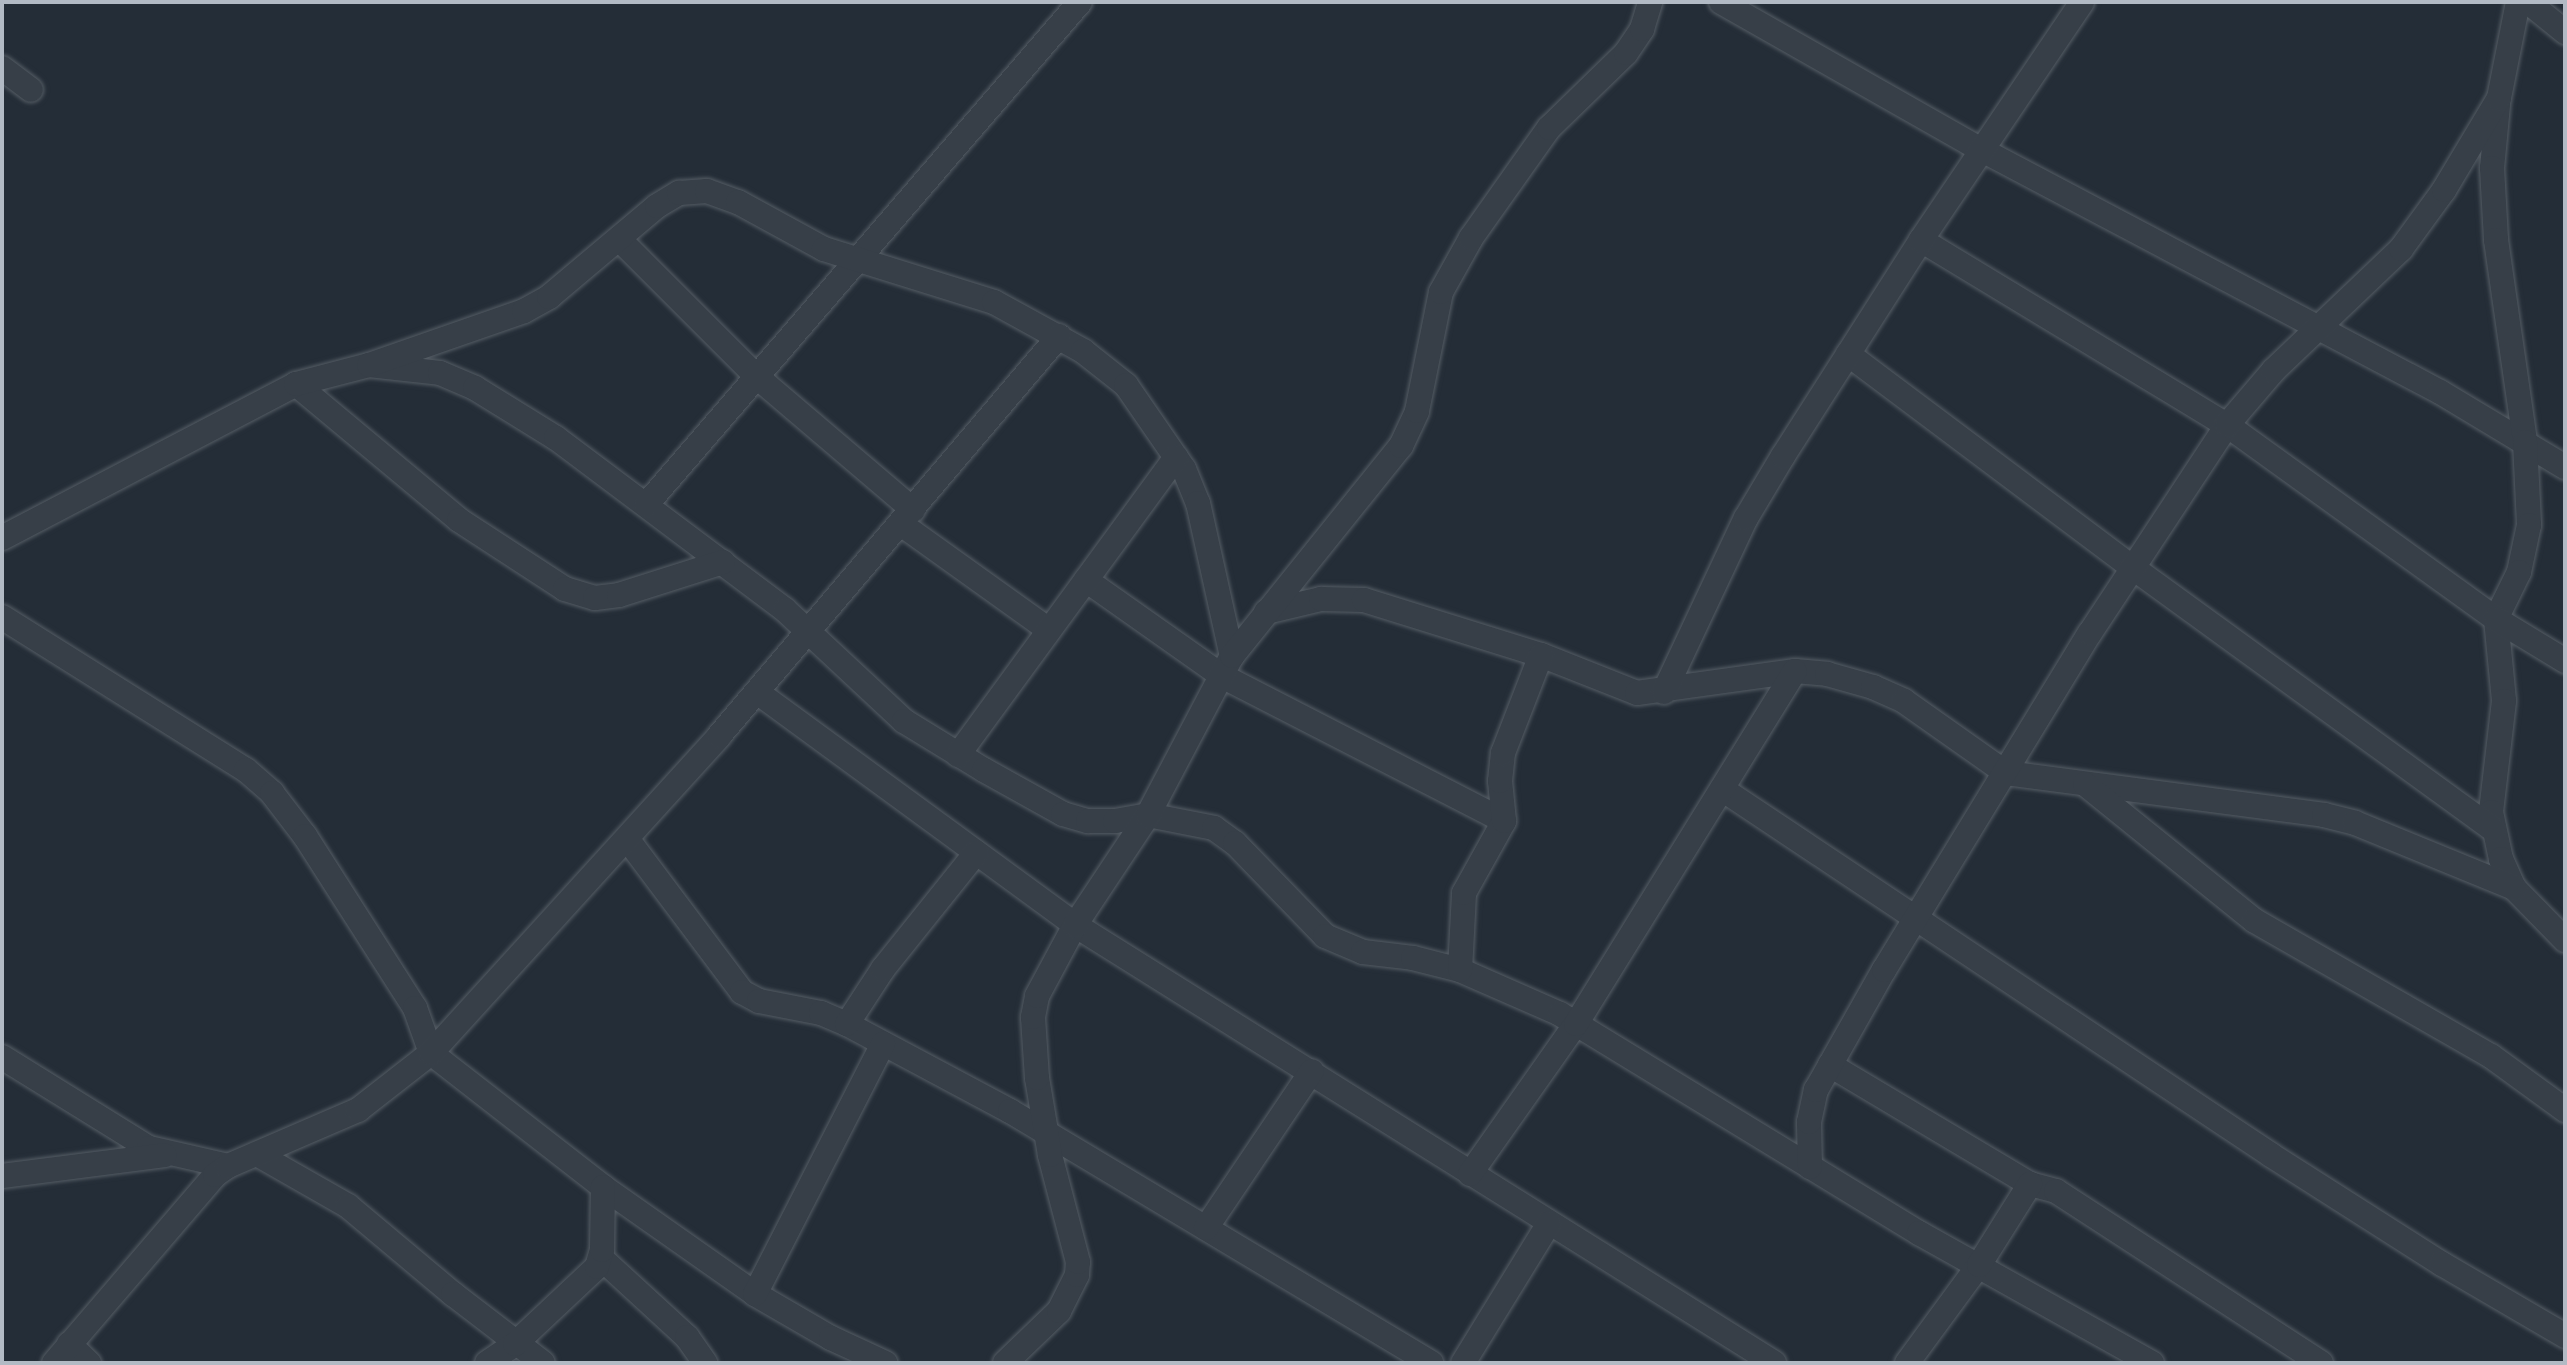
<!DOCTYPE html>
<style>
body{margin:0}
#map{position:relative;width:2567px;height:1365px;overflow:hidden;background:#242d37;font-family:Signika,sans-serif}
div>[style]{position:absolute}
.roads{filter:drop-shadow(0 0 2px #555d65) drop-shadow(0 0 2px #555d65)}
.minor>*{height:24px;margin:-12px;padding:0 12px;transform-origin:12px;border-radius:12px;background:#373f48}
span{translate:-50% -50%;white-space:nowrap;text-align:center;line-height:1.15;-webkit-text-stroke:7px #1c242c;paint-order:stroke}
.frame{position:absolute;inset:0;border:4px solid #b2bac4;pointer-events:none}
</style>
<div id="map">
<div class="roads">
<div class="minor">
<div style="left:1721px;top:2px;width:300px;rotate:29.6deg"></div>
<div style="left:1982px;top:150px;width:518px;rotate:27.85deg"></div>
<div style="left:2440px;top:392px;width:146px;rotate:31deg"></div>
<div style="left:2528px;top:2px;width:48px;rotate:39deg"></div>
<div style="left:2px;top:68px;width:36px;rotate:37deg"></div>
<div style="left:2498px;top:105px;width:63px;rotate:95.4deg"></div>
<div style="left:2492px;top:168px;width:72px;rotate:86.8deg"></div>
<div style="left:2496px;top:240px;width:204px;rotate:81.8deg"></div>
<div style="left:2525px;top:442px;width:83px;rotate:87.2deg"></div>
<div style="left:2529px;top:525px;width:48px;rotate:102deg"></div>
<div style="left:2519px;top:572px;width:52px;rotate:116.1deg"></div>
<div style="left:2496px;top:619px;width:82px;rotate:84.4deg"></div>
<div style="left:2504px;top:701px;width:112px;rotate:96.7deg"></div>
<div style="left:2491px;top:812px;width:48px;rotate:78deg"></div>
<div style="left:2501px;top:859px;width:32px;rotate:66deg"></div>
<div style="left:2514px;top:888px;width:73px;rotate:45.6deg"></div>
<div style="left:619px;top:239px;width:195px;rotate:45deg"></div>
<div style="left:757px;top:377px;width:205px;rotate:40.4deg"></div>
<div style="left:1921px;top:240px;width:358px;rotate:31.2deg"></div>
<div style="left:2227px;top:425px;width:332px;rotate:35.8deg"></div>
<div style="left:2496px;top:619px;width:81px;rotate:31.3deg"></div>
<div style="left:1848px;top:354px;width:355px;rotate:36.9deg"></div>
<div style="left:2132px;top:567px;width:446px;rotate:36deg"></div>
<div style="left:369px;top:365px;width:71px;rotate:6.4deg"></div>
<div style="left:440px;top:373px;width:38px;rotate:23deg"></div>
<div style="left:475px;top:388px;width:95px;rotate:31.7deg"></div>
<div style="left:556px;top:438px;width:286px;rotate:36.9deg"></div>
<div style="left:785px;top:610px;width:163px;rotate:43deg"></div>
<div style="left:904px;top:721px;width:94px;rotate:31.5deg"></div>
<div style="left:984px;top:770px;width:90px;rotate:29.1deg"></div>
<div style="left:1063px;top:814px;width:26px;rotate:16deg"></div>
<div style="left:1088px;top:821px;width:27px"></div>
<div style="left:1115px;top:821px;width:34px;rotate:-10deg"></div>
<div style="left:1148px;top:815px;width:67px;rotate:11.1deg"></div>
<div style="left:1214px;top:828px;width:26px;rotate:36deg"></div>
<div style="left:1235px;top:843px;width:129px;rotate:45.9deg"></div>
<div style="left:1325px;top:936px;width:41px;rotate:22.8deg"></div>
<div style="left:1363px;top:952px;width:50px;rotate:6.8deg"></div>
<div style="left:1413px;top:958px;width:49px;rotate:14.3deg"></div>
<div style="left:1460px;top:970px;width:109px;rotate:23.7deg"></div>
<div style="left:1560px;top:1014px;width:421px;rotate:31.4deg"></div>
<div style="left:1919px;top:1233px;width:267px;rotate:29.2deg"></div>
<div style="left:296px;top:384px;width:212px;rotate:39.8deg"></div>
<div style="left:459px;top:520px;width:126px;rotate:33.1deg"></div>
<div style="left:565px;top:589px;width:31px;rotate:17deg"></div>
<div style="left:595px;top:598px;width:24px;rotate:-7deg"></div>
<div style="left:619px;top:595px;width:109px;rotate:-17.6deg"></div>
<div style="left:646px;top:505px;width:664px;rotate:-49.21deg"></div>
<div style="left:901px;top:524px;width:182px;rotate:35.6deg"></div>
<div style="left:2px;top:538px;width:332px;rotate:-27.6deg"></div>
<div style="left:296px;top:384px;width:75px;rotate:-14.6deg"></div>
<div style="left:369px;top:365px;width:164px;rotate:-19.2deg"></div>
<div style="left:524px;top:311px;width:29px;rotate:-29deg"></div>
<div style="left:549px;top:297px;width:141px;rotate:-40.1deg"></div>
<div style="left:657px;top:206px;width:26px;rotate:-31deg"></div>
<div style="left:679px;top:193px;width:28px;rotate:-4deg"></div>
<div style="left:707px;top:191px;width:33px;rotate:20deg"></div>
<div style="left:738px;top:202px;width:98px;rotate:28.7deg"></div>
<div style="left:824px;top:249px;width:178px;rotate:17.3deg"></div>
<div style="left:994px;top:302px;width:102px;rotate:28.8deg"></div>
<div style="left:1083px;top:351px;width:55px;rotate:38.3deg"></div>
<div style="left:1126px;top:385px;width:102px;rotate:55.4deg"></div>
<div style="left:1184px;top:469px;width:37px;rotate:68deg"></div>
<div style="left:1198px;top:503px;width:157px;rotate:77.5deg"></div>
<div style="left:1086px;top:580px;width:166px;rotate:35.2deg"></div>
<div style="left:1222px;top:676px;width:317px;rotate:27.2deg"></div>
<div style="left:1266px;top:612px;width:57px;rotate:-13.3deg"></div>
<div style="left:1321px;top:599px;width:43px;rotate:1.3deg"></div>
<div style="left:1364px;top:600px;width:185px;rotate:17.3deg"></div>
<div style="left:1541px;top:655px;width:103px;rotate:21.6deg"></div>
<div style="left:1637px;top:693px;width:160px;rotate:-7.9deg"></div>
<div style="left:1795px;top:671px;width:32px;rotate:5deg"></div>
<div style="left:1827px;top:674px;width:48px;rotate:15.8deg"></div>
<div style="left:1873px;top:687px;width:34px;rotate:24deg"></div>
<div style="left:1904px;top:701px;width:125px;rotate:35.2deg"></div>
<div style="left:2006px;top:773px;width:321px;rotate:7.5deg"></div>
<div style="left:2324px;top:815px;width:32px;rotate:14deg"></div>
<div style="left:2355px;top:823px;width:172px;rotate:22.2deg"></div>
<div style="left:2px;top:617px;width:288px;rotate:32.1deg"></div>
<div style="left:246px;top:770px;width:35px;rotate:41deg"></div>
<div style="left:272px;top:793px;width:54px;rotate:52.5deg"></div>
<div style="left:305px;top:836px;width:204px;rotate:57.4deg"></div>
<div style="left:415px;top:1008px;width:48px;rotate:70.4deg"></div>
<div style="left:431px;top:1053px;width:218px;rotate:37.9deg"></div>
<div style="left:603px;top:1187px;width:186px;rotate:35.1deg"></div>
<div style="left:755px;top:1294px;width:88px;rotate:30.1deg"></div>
<div style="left:831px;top:1338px;width:60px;rotate:24.8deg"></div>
<div style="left:757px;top:692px;width:394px;rotate:36.2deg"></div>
<div style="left:1075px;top:925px;width:825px;rotate:32.07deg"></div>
<div style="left:1664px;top:692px;width:192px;rotate:-64.8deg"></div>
<div style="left:1746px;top:518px;width:72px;rotate:-59.2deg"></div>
<div style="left:1783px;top:456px;width:256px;rotate:-57.4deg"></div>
<div style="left:1921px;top:240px;width:287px;rotate:-55.9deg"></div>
<div style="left:958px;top:755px;width:369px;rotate:-53.8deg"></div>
<div style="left:2085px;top:784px;width:218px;rotate:38.9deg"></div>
<div style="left:2255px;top:921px;width:272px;rotate:29.8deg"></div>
<div style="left:2491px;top:1056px;width:92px;rotate:36.1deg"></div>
<div style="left:1722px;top:789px;width:660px;rotate:33.69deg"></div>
<div style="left:2271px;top:1155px;width:203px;rotate:32.5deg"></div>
<div style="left:2442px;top:1264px;width:143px;rotate:30.3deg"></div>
<div style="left:628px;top:840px;width:190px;rotate:53.1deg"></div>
<div style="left:742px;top:992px;width:19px;rotate:28deg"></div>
<div style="left:759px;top:1001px;width:63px;rotate:11deg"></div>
<div style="left:821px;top:1013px;width:28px;rotate:23deg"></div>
<div style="left:847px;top:1024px;width:185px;rotate:28.1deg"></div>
<div style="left:1010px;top:1111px;width:491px;rotate:30.9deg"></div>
<div style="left:1460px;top:970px;width:77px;rotate:-87deg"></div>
<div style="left:1464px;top:893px;width:82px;rotate:-60.9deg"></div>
<div style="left:1504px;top:821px;width:40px;rotate:-95.7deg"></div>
<div style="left:1500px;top:781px;width:28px;rotate:-84deg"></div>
<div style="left:1503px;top:753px;width:105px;rotate:-68.8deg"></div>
<div style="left:847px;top:1024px;width:66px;rotate:-56.8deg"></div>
<div style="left:883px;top:969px;width:149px;rotate:-51.3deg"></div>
<div style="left:2px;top:1057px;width:173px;rotate:31.8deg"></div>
<div style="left:149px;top:1148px;width:81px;rotate:12.8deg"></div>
<div style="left:1830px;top:1065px;width:233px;rotate:30.8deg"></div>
<div style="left:2030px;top:1184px;width:27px;rotate:15deg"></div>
<div style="left:2056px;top:1191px;width:316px;rotate:33deg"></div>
<div style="left:257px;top:1154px;width:105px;rotate:29.7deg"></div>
<div style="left:348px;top:1206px;width:137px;rotate:40deg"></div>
<div style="left:453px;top:1294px;width:113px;rotate:37.5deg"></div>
<div style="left:1810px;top:1167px;width:45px;rotate:-91.3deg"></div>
<div style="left:1809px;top:1122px;width:33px;rotate:-78deg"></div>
<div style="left:1816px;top:1090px;width:138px;rotate:-60.5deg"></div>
<div style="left:1884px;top:970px;width:395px;rotate:-58.6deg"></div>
<div style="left:2090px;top:633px;width:249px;rotate:-56.6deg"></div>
<div style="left:2227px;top:425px;width:72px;rotate:-49.5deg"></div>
<div style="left:2274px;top:370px;width:175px;rotate:-43.6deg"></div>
<div style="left:2401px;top:249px;width:73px;rotate:-53.9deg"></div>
<div style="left:2444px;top:190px;width:107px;rotate:-59.1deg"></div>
<div style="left:2499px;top:98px;width:98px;rotate:-78.8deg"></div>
<div style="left:1470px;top:1174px;width:184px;rotate:-54.8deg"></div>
<div style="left:1576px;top:1024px;width:415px;rotate:-58.2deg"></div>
<div style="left:2px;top:1176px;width:164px;rotate:-7.3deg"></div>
<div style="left:1206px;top:1228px;width:189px;rotate:-56deg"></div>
<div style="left:601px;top:1258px;width:117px;rotate:42.6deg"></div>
<div style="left:687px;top:1337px;width:32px;rotate:55deg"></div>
<div style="left:755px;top:1294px;width:281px;rotate:-62.9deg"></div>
<div style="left:69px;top:1344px;width:28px;rotate:44deg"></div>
<div style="left:54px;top:1363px;width:248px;rotate:-49.4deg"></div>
<div style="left:215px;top:1175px;width:16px;rotate:-35deg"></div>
<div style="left:228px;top:1166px;width:142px;rotate:-23.3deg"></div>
<div style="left:358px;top:1110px;width:93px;rotate:-38deg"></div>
<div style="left:431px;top:1053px;width:428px;rotate:-47.7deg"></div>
<div style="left:719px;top:736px;width:525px;rotate:-49.64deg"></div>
<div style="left:487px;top:1363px;width:34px;rotate:-34deg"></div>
<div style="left:515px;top:1344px;width:112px;rotate:-43.2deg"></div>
<div style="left:597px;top:1267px;width:18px;rotate:-74deg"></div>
<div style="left:602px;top:1250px;width:63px;rotate:-89.1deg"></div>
<div style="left:1005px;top:1363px;width:75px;rotate:-43.9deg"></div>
<div style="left:1059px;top:1311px;width:40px;rotate:-63.4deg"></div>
<div style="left:1077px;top:1275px;width:13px;rotate:-86deg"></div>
<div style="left:1078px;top:1262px;width:111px;rotate:-104.7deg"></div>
<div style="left:1050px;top:1155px;width:78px;rotate:-99.6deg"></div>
<div style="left:1037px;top:1078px;width:61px;rotate:-93.8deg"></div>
<div style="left:1033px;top:1017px;width:21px;rotate:-79deg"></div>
<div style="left:1037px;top:996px;width:81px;rotate:-61.8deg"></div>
<div style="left:1075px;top:925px;width:132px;rotate:-56.4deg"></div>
<div style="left:1148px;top:815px;width:180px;rotate:-62.2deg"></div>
<div style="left:1232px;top:656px;width:270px;rotate:-51.2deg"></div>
<div style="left:1401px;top:446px;width:38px;rotate:-65deg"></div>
<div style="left:1417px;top:411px;width:121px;rotate:-78.6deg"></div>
<div style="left:1441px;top:292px;width:62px;rotate:-60.9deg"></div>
<div style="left:1471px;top:238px;width:135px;rotate:-54.7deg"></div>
<div style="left:1549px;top:128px;width:107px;rotate:-44.2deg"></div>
<div style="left:1626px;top:53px;width:29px;rotate:-56deg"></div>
<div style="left:1642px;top:29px;width:28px;rotate:-73deg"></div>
<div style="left:1463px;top:1363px;width:164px;rotate:-58.4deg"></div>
<div style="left:1907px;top:1363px;width:122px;rotate:-53.7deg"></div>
<div style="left:1979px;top:1265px;width:96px;rotate:-57.8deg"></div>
</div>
</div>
<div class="frame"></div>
</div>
